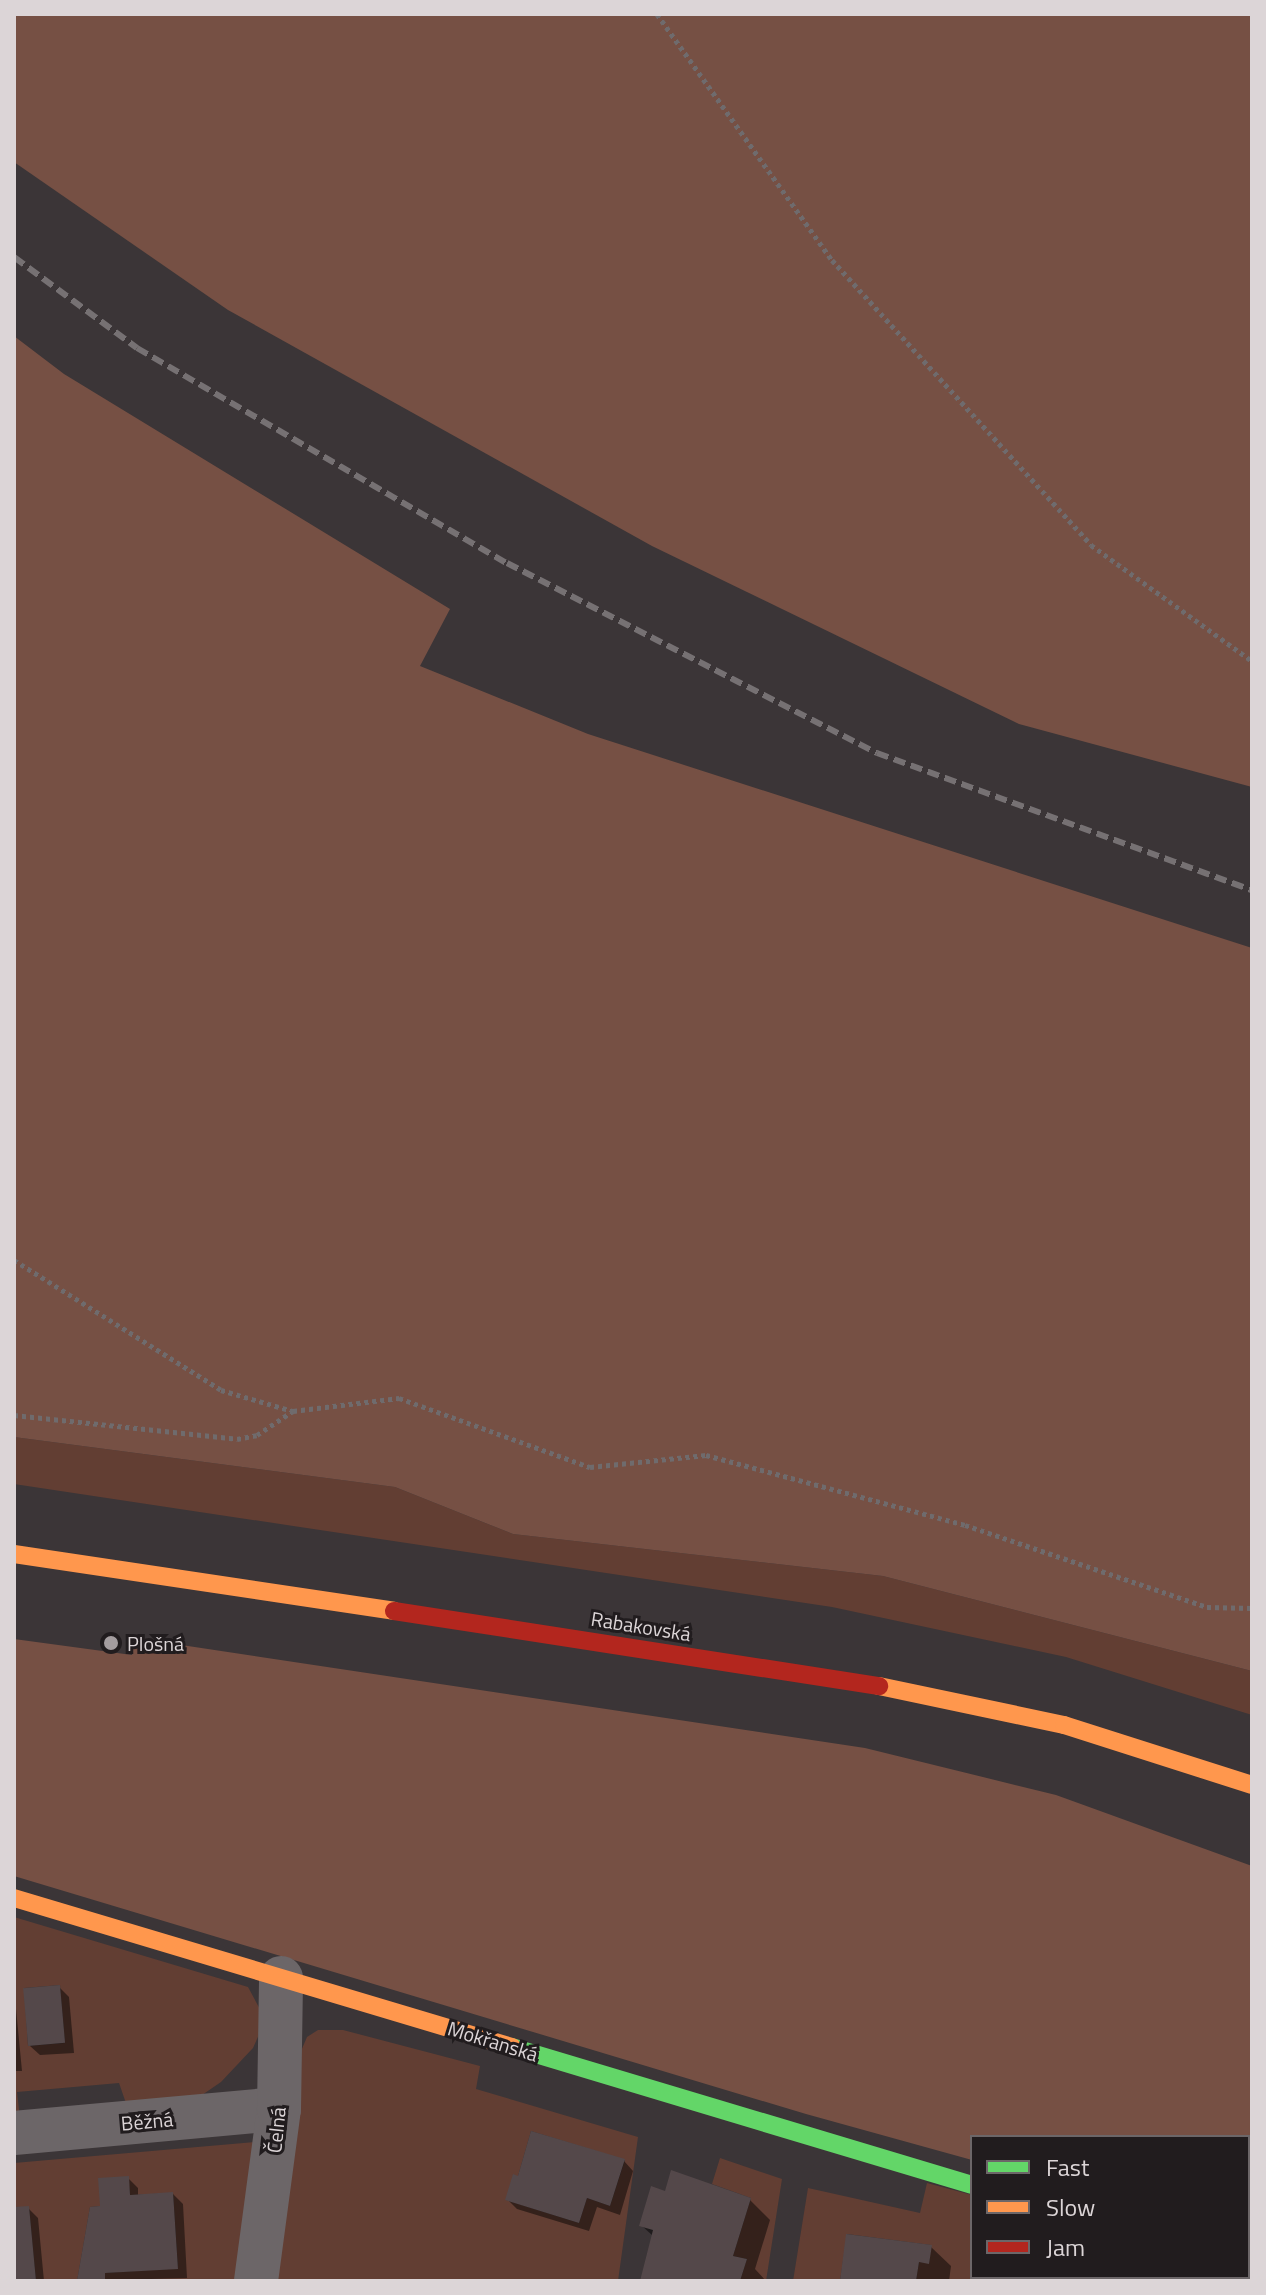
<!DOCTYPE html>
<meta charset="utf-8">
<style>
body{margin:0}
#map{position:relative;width:1266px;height:2295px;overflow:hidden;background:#3b3537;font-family:"Titillium Web",sans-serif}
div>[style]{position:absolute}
.green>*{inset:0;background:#623e33}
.forest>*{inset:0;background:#765044}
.shadow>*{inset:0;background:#0007}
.building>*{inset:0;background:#54484a;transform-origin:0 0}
.path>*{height:5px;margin-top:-2.5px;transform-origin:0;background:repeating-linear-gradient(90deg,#6f6b6d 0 4px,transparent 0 8px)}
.street>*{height:44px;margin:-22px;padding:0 22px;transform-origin:22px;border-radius:22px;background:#6c6668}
.fast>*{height:18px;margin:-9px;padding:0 9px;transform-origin:9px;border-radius:9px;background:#63d668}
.slow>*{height:18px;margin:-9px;padding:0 9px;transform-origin:9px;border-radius:9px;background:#ff974d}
.jam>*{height:18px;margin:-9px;padding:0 9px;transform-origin:9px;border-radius:9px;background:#b3261e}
.rail>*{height:6px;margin-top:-3px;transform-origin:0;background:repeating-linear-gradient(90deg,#767173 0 12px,transparent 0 18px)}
.dots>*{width:22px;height:22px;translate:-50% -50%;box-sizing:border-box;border:4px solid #211c1e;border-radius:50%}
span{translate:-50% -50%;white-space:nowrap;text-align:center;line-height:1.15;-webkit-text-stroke:6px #211c1e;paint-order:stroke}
.street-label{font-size:20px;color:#dcd5d7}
.poi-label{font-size:20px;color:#dcd5d7}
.left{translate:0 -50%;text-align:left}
.frame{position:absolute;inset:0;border:16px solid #dcd5d7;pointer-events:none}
.legend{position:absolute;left:970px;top:2135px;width:280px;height:144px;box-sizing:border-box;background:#211c1e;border:2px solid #6c6668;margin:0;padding:10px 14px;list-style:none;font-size:24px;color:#dcd5d7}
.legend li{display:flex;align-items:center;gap:16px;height:40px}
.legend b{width:40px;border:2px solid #6c6668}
</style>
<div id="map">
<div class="green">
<div style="clip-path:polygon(14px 1437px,395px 1487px,513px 1534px,883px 1576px,1252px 1671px,1252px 1715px,1066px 1657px,832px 1607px,14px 1484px)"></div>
<div style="clip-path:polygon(evenodd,14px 1917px,248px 1987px,262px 2013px,261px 2030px,253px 2048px,221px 2082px,202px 2095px,128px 2109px,119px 2083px,17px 2092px,20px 2118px,14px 2118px,14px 1917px,60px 1985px,65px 2043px,28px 2046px,24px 1988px,60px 1985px)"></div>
<div style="clip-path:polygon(evenodd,318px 2030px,343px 2030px,480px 2066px,476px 2089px,638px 2137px,618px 2281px,274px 2281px,298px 2058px,307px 2037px,318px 2030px,531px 2131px,625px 2160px,610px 2206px,587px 2198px,579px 2223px,506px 2200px,518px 2176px,531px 2131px)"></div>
<div style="clip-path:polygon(255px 2142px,236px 2281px,105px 2281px,105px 2273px,178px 2268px,173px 2193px,130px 2195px,128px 2176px,100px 2206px,90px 2207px,77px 2281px,36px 2281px,29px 2207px,14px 2207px,14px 2163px)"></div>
<div style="clip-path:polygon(720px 2158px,782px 2179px,766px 2281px,740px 2281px,747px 2259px,733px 2256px,751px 2198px,712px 2184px)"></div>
<div style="clip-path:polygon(927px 2183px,972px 2195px,972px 2277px,1087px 2277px,1086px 2281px,916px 2281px,919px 2262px,929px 2263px,931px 2245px,847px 2234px,840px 2281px,793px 2281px,808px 2188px,920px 2213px)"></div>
</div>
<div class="forest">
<div style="clip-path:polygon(14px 14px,1252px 14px,1252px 787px,1019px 724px,652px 546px,228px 310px,14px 162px)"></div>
<div style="clip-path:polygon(14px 336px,64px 374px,450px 609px,420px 666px,588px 734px,1252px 948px,1252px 1671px,883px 1576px,513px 1534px,395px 1487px,14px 1437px)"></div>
<div style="clip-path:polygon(135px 1638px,865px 1748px,1056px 1795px,1252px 1866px,1252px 2244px,1248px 2243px,1248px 2137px,972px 2137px,972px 2160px,806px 2114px,14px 1876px,14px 1639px,132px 1655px)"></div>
</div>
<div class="shadow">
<div style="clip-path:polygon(59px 1987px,69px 1997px,74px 2053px,40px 2055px,30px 2046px)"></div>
<div style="clip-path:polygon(14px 1988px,22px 2071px,14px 2071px)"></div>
<div style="clip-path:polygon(624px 2161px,633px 2171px,620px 2215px,597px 2207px,589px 2231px,517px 2209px,508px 2200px)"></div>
<div style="clip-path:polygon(128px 2178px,138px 2188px,138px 2197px,173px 2194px,183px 2204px,187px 2278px,79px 2281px,102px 2208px)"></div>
<div style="clip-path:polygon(666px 2194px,750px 2200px,770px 2220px,755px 2269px,766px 2281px,642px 2281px,653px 2236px,641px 2225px)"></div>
<div style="clip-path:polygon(14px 2202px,16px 2209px,28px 2208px,38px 2218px,44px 2281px,14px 2281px)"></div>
<div style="clip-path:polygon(931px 2247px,951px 2266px,949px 2281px,842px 2281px)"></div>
</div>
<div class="building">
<div style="left:60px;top:1985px;width:58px;height:37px;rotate:85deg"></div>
<div style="clip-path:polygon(531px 2131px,625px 2159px,610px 2206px,587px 2198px,579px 2223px,505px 2200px,513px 2174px,518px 2176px)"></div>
<div style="clip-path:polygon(671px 2170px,751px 2198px,733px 2256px,747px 2259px,740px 2281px,640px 2281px,653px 2230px,639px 2226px,651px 2186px,665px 2191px)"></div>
<div style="clip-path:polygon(129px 2176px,130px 2195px,173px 2192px,178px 2269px,105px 2273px,105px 2281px,77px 2281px,90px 2207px,100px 2206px,98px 2178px)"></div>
<div style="clip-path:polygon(29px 2206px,36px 2281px,14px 2281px,14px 2207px)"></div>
<div style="clip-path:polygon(846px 2234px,932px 2245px,929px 2264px,919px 2262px,916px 2281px,840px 2281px)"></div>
</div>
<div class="path">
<div style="left:657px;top:14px;width:302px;rotate:54.6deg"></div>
<div style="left:832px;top:260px;width:385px;rotate:47.7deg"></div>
<div style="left:1091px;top:545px;width:198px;rotate:35.8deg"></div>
<div style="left:14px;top:1260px;width:244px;rotate:32.1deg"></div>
<div style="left:221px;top:1390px;width:75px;rotate:16.3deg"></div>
<div style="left:293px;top:1411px;width:107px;rotate:-7deg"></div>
<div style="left:399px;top:1398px;width:203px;rotate:19.9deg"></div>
<div style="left:590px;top:1467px;width:117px;rotate:-5.9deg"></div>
<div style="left:706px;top:1455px;width:268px;rotate:15.1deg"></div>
<div style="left:965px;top:1525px;width:256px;rotate:18.7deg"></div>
<div style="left:1207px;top:1607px;width:45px;rotate:1.3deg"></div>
<div style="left:14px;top:1415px;width:224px;rotate:6.1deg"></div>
<div style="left:237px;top:1439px;width:20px;rotate:-11deg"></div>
<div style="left:257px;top:1435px;width:43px;rotate:-33.7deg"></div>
</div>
<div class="street">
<div style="left:14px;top:2133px;width:266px;rotate:-5.2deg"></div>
<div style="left:1248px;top:2267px;width:4px;rotate:27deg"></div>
<div style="left:256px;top:2281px;width:174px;rotate:-82.4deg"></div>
<div style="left:279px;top:2109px;width:131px;rotate:-89.1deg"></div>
</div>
<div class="fast">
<div style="left:512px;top:2047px;width:480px;rotate:16.7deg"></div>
</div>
<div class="slow">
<div style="left:14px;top:1554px;width:384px;rotate:8.5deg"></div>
<div style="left:879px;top:1686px;width:189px;rotate:11.9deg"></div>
<div style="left:1064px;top:1725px;width:197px;rotate:17.7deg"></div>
<div style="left:14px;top:1898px;width:520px;rotate:16.66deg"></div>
</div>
<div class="jam">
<div style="left:394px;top:1611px;width:491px;rotate:8.8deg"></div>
</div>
<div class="rail">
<div style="left:14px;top:257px;width:153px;rotate:36.5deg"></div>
<div style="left:137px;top:348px;width:428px;rotate:30.2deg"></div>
<div style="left:507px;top:563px;width:416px;rotate:27.2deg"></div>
<div style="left:877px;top:753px;width:399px;rotate:20.1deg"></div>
</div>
<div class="dots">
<div style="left:111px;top:1643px;background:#a49d9f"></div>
</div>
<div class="street-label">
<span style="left:641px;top:1626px;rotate:9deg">Rabakovská</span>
<span style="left:493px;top:2041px;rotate:17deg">Mokřanská</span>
<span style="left:147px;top:2121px;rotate:-5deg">Běžná</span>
<span style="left:276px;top:2130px;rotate:-84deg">Čelná</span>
</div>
<div class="poi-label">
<span class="left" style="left:127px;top:1643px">Plošná</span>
</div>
<div class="frame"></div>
<ul class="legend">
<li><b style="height:10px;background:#63d668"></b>Fast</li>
<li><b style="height:10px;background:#ff974d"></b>Slow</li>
<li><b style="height:10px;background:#b3261e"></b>Jam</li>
</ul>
</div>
